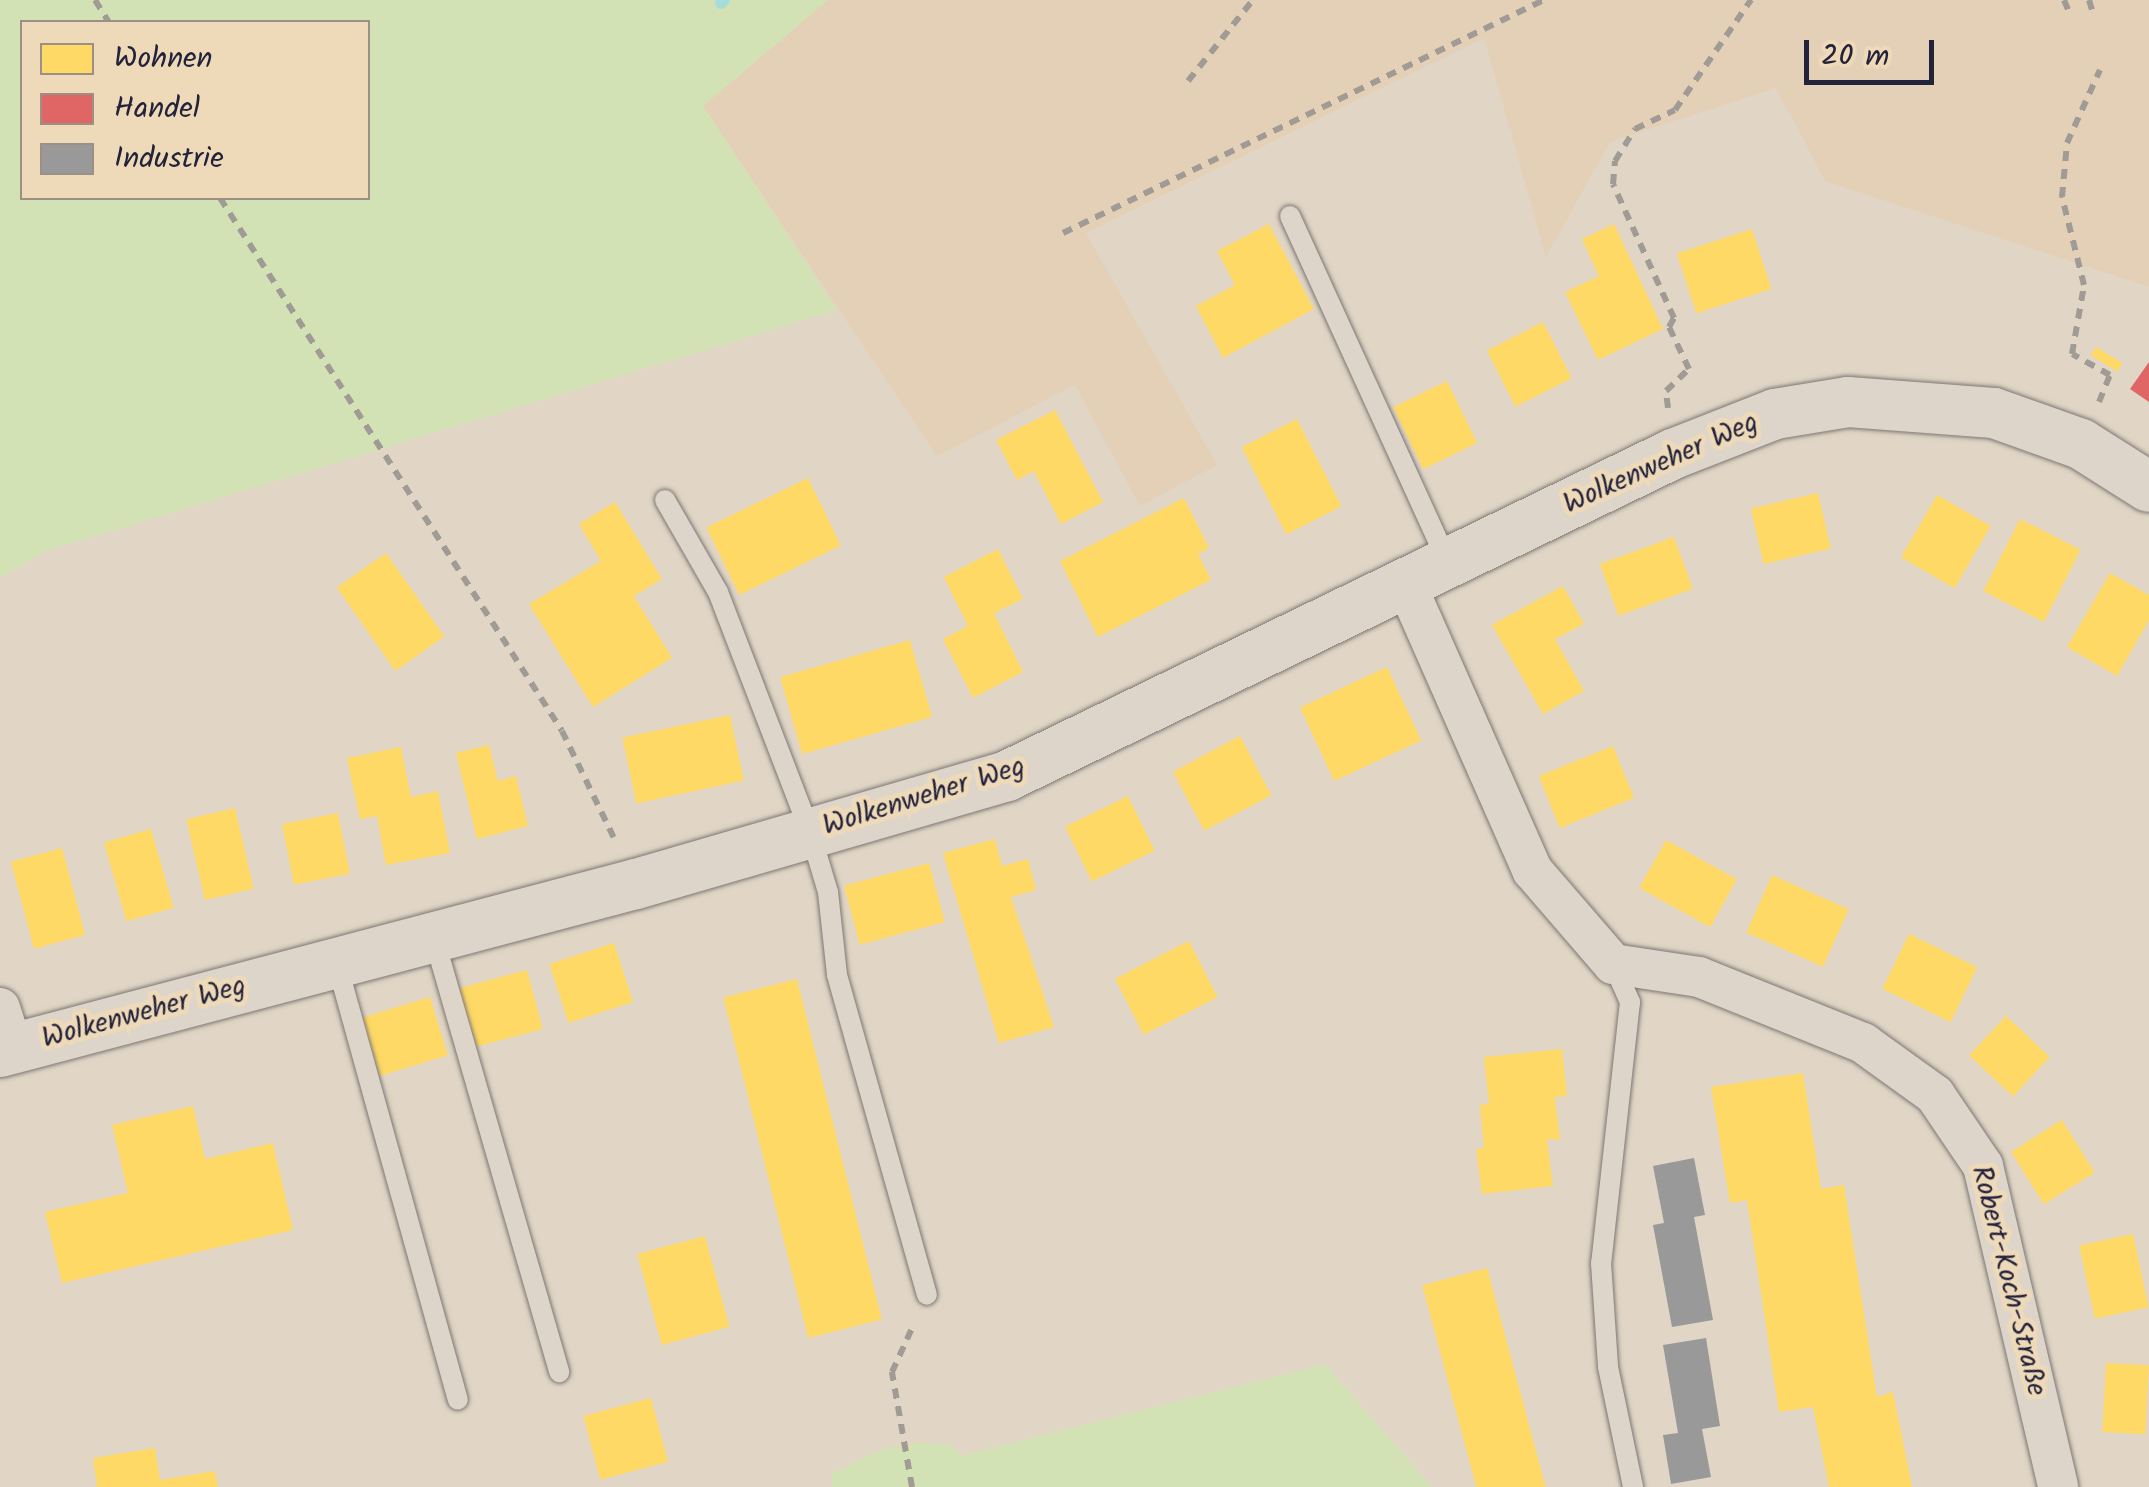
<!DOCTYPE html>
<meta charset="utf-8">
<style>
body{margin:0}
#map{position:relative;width:2149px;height:1487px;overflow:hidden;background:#e1d6c5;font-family:Kalam,sans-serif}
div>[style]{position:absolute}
.built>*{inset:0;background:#e3d0b7}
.green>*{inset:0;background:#d3e2b4}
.homes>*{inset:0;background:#ffd966;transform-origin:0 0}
.shops>*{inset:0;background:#e06666}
.industry>*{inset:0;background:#999}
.stream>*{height:12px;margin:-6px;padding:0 6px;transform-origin:6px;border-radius:6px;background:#a6dcd9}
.path>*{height:6px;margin-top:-3px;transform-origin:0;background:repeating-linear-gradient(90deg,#a09b95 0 10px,transparent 0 18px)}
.roads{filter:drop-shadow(0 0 2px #7c7775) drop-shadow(0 0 2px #7c7775)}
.service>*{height:20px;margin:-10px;padding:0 10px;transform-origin:10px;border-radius:10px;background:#ddd5c9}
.minor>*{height:40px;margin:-20px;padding:0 20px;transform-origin:20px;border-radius:20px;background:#ddd5c9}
.tertiary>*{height:50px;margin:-25px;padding:0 25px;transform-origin:25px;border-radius:25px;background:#ddd5c9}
span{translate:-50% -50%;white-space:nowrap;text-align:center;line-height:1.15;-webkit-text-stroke:10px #eed9b8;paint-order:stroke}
.street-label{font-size:28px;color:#22223b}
.legend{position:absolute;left:20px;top:20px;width:350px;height:180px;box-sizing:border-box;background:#eed9b8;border:2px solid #9c9086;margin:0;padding:12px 18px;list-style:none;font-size:30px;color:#22223b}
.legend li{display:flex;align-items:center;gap:20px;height:50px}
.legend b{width:50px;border:2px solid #9c9086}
.scale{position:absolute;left:1804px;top:40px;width:130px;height:45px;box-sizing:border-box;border:5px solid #22223b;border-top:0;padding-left:12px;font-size:30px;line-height:35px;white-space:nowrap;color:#22223b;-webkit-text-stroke:8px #eed9b8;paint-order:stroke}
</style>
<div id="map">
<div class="built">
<div style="clip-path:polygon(828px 0,2149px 0,2149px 287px,1825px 181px,1776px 88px,1610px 142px,1546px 257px,1484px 38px,1086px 233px,1217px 465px,1140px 506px,1075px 385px,937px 456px,703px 106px)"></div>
</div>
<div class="green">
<div style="clip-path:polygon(evenodd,0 0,828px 0,703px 106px,837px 310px,43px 552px,0 578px,0 0,22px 22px,368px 22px,368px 198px,22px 198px,22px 22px)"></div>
<div style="clip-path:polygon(1325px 1364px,1432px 1487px,832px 1487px,832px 1473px,881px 1450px,924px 1442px,953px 1446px,961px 1456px)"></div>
</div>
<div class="homes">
<div style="clip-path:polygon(1269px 224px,1314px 309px,1223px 358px,1196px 306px,1235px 285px,1217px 251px)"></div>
<div style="clip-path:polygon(1614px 224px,1663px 329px,1598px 360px,1565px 292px,1599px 276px,1582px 239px)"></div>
<div style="left:1752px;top:229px;width:63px;height:79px;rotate:72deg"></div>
<div style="left:1543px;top:322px;width:63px;height:63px;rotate:63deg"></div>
<div style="left:2096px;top:347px;width:31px;height:10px;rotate:31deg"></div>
<div style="left:1447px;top:381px;width:69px;height:60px;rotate:64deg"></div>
<div style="clip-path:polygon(1055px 410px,1103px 502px,1061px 524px,1034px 471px,1017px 480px,996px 440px)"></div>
<div style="left:1297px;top:419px;width:98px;height:62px;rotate:63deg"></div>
<div style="left:808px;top:478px;width:75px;height:113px;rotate:64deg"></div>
<div style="left:1818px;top:493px;width:57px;height:69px;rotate:77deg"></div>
<div style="left:1937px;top:495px;width:62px;height:72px;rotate:30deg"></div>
<div style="clip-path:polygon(1184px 498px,1209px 548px,1198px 554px,1211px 580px,1098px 637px,1060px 561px)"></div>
<div style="clip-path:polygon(615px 502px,662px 579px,634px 596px,672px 658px,593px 707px,529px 604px,601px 561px,579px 524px)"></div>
<div style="left:2020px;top:519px;width:68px;height:81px;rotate:27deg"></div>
<div style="left:1674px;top:537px;width:55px;height:79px;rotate:70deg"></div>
<div style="clip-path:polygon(998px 549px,1023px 599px,994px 613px,1023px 672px,973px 698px,943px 639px,968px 626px,944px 577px)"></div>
<div style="left:386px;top:553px;width:102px;height:60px;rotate:55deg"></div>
<div style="clip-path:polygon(2110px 573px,2149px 595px,2149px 620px,2117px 676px,2067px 647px)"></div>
<div style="clip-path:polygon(1563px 586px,1584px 624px,1555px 639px,1584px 691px,1543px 714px,1492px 625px)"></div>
<div style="left:910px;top:640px;width:80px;height:135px;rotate:74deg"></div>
<div style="left:1387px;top:667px;width:81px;height:96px;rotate:65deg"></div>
<div style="left:730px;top:715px;width:67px;height:110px;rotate:78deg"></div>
<div style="left:1240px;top:736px;width:67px;height:76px;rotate:62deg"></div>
<div style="clip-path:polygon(489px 745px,498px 781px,516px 776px,528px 826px,477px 839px,456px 753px)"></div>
<div style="left:1613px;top:746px;width:56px;height:80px;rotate:68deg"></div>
<div style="clip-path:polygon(401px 747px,411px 797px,438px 791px,450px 853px,386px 865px,377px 816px,360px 819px,347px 758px)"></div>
<div style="left:1128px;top:796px;width:61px;height:70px;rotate:64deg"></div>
<div style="left:235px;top:808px;width:83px;height:50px;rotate:77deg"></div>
<div style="left:338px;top:813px;width:62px;height:57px;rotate:79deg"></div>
<div style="left:151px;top:829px;width:82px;height:49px;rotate:74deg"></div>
<div style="clip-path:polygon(995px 839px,1002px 866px,1028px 859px,1036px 890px,1011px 897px,1054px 1027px,999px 1043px,943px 853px)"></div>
<div style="left:1666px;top:840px;width:81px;height:55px;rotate:29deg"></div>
<div style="left:62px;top:848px;width:90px;height:53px;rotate:75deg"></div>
<div style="left:929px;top:863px;width:61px;height:88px;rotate:75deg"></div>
<div style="left:1772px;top:875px;width:84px;height:63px;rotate:24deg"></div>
<div style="left:1909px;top:934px;width:76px;height:61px;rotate:26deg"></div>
<div style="left:1189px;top:941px;width:63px;height:83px;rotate:63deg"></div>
<div style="left:614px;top:943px;width:62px;height:68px;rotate:72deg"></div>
<div style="left:527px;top:970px;width:61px;height:73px;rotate:75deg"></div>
<div style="left:797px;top:979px;width:351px;height:76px;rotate:76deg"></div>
<div style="left:430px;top:997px;width:61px;height:71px;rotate:73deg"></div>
<div style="left:2006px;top:1016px;width:60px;height:54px;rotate:43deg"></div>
<div style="clip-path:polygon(1562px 1049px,1567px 1096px,1555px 1097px,1560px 1140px,1547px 1139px,1553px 1186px,1482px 1194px,1476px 1149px,1484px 1148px,1480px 1105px,1489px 1104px,1484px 1057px)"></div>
<div style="clip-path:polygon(1803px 1073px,1821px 1189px,1844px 1185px,1877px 1397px,1893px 1392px,1912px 1487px,1829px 1487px,1813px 1407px,1779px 1412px,1747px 1200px,1730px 1203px,1711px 1087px)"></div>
<div style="clip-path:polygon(193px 1106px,205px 1159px,273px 1143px,293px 1230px,62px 1283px,45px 1212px,128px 1193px,112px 1125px)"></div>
<div style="left:2062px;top:1120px;width:62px;height:60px;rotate:58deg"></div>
<div style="left:2133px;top:1234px;width:75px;height:55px;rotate:78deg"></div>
<div style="left:705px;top:1236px;width:94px;height:70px;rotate:75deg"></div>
<div style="left:1487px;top:1268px;width:227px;height:67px;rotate:75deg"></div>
<div style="left:2106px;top:1363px;width:43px;height:69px;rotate:3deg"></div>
<div style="left:651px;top:1398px;width:66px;height:70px;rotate:75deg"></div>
<div style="clip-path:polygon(155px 1448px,160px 1480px,215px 1471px,218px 1487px,97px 1487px,93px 1458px)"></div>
</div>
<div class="shops">
<div style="clip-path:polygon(2149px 362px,2149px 402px,2130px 389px)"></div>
</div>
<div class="industry">
<div style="clip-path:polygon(1694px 1158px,1705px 1215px,1694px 1217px,1713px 1320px,1672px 1327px,1653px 1225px,1664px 1223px,1653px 1166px)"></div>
<div style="clip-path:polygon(1706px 1338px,1720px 1426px,1702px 1429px,1711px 1477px,1671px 1484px,1663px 1435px,1678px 1433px,1663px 1345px)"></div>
</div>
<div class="stream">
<div style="left:721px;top:3px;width:4px;rotate:-45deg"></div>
</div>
<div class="path">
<div style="left:95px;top:0;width:26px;rotate:58deg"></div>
<div style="left:2064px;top:0;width:13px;rotate:67deg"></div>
<div style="left:2089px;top:0;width:10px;rotate:73deg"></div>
<div style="left:1188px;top:81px;width:104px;rotate:-51.3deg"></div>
<div style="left:220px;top:198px;width:633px;rotate:57.31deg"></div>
<div style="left:562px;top:731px;width:123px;rotate:64.1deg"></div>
<div style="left:1063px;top:233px;width:534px;rotate:-25.85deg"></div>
<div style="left:2099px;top:402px;width:29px;rotate:-68deg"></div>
<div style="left:2110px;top:375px;width:43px;rotate:-151.1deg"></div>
<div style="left:2072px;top:354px;width:70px;rotate:-80.1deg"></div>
<div style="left:2084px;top:285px;width:91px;rotate:-104deg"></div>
<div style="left:2062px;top:197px;width:54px;rotate:-84.7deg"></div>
<div style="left:2067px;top:143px;width:80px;rotate:-65.7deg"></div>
<div style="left:1668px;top:408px;width:17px;rotate:-97deg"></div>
<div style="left:1666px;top:391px;width:32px;rotate:-44deg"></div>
<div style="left:1689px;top:369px;width:47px;rotate:-115.5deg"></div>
<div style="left:1669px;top:327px;width:10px;rotate:-61deg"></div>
<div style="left:1674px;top:318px;width:147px;rotate:-114.5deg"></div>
<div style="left:1613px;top:184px;width:23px;rotate:-85deg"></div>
<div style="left:1615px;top:161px;width:38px;rotate:-58deg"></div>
<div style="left:1635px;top:129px;width:44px;rotate:-25.4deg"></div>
<div style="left:1675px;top:110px;width:134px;rotate:-55.4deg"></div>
<div style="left:912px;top:1487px;width:117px;rotate:-99.9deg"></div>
<div style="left:892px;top:1372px;width:53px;rotate:-65.4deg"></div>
</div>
<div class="roads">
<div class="service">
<div style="left:1290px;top:216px;width:380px;rotate:65.5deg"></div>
<div style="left:665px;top:500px;width:106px;rotate:60.1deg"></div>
<div style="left:718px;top:592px;width:257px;rotate:69deg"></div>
<div style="left:810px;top:832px;width:63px;rotate:73.3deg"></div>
<div style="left:828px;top:892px;width:83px;rotate:83.8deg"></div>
<div style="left:837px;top:975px;width:332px;rotate:74.3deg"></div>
<div style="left:434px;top:938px;width:452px;rotate:73.9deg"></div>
<div style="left:337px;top:964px;width:452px;rotate:74.5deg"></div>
<div style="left:1613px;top:964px;width:42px;rotate:65.9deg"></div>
<div style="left:1630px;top:1002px;width:263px;rotate:96.3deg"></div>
<div style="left:1601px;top:1263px;width:104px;rotate:86.1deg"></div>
<div style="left:1608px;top:1367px;width:123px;rotate:78.2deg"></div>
</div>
<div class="minor">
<div style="left:1406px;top:584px;width:313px;rotate:66.2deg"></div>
<div style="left:1532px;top:870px;width:124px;rotate:49.2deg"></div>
<div style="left:1613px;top:964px;width:87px;rotate:8.6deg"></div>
<div style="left:1699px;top:977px;width:177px;rotate:21.9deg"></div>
<div style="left:1863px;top:1043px;width:89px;rotate:35.8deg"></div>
<div style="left:1935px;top:1095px;width:86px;rotate:55.9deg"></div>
<div style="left:1983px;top:1166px;width:330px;rotate:76.8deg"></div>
<div style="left:0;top:1008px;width:43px;rotate:72.4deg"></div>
</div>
<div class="tertiary">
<div style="left:0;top:1052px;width:658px;rotate:-14.8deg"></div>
<div style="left:636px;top:884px;width:386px;rotate:-16.2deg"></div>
<div style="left:1007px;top:776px;width:740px;rotate:-25.8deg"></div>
<div style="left:1673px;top:454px;width:110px;rotate:-21.4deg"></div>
<div style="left:1775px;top:414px;width:74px;rotate:-9.3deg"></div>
<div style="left:1848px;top:402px;width:146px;rotate:4.3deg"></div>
<div style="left:1994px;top:413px;width:92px;rotate:19.6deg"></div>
<div style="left:2081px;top:444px;width:80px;rotate:32.3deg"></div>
</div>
</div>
<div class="street-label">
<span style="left:1661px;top:464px;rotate:-24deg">Wolkenweher Weg</span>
<span style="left:924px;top:797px;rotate:-17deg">Wolkenweher Weg</span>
<span style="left:144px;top:1013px;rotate:-15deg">Wolkenweher Weg</span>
<span style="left:2008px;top:1281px;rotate:76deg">Robert-Koch-Straße</span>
</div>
<ul class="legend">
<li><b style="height:28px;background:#ffd966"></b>Wohnen</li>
<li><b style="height:28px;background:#e06666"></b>Handel</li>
<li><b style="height:28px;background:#999"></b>Industrie</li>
</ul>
<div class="scale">20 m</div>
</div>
